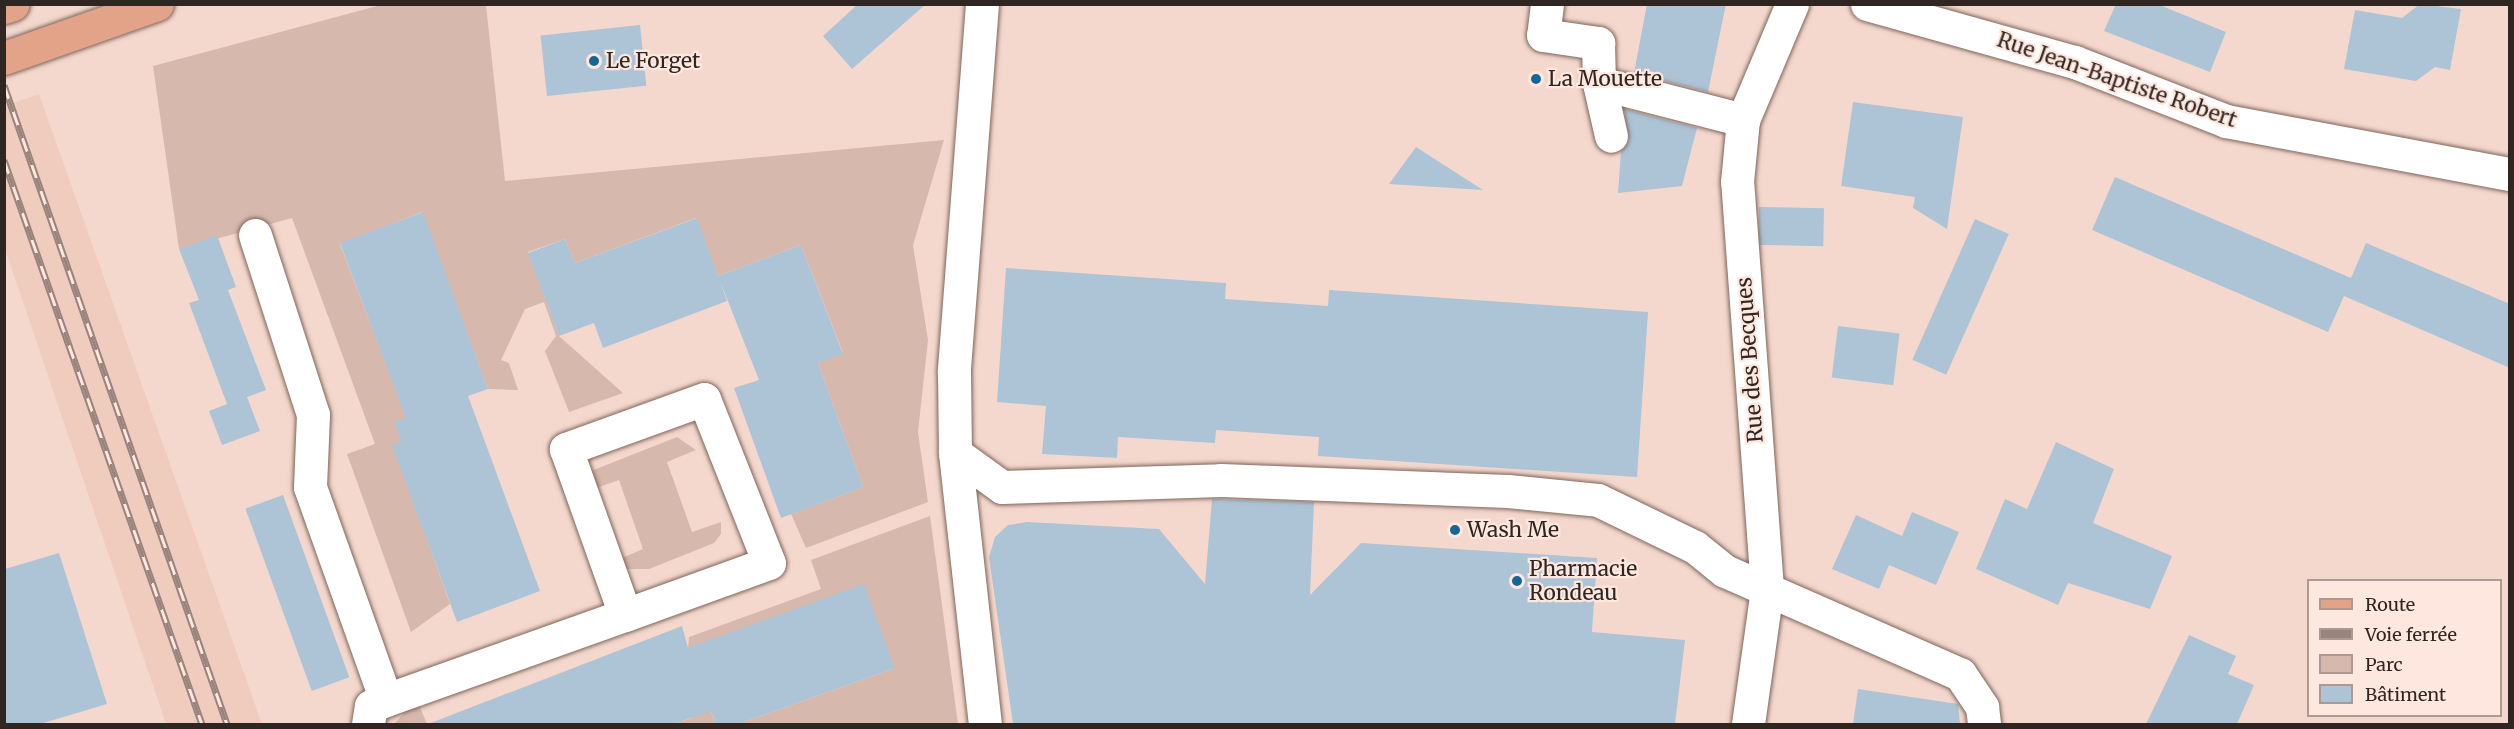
<!DOCTYPE html>
<meta charset="utf-8">
<style>
body{margin:0}
#map{position:relative;width:2514px;height:729px;overflow:hidden;background:#f5d8cd;font-family:Merriweather,serif}
div>[style]{position:absolute}
.built>*{inset:0;background:#f0ccbe}
.green>*{inset:0;background:#d7b8ac}
.building>*{inset:0;background:#adc4d6;transform-origin:0 0}
.roads{filter:drop-shadow(0 0 2px #7e655b) drop-shadow(0 0 2px #7e655b)}
.minor>*{height:33px;margin:-16.5px;padding:0 16.5px;transform-origin:16.5px;border-radius:16.5px;background:#fff}
.major>*{height:33px;margin:-16.5px;padding:0 16.5px;transform-origin:16.5px;border-radius:16.5px;background:#e2a388}
.rail>*{height:7px;margin-top:-3.5px;transform-origin:0;background:repeating-linear-gradient(90deg,#fee7de 0 14px,#98847c 0 28px);box-sizing:border-box;border-block:2px solid #98847c}
.dots>*{width:16px;height:16px;translate:-50% -50%;box-sizing:border-box;border:3px solid #fee7de;border-radius:50%}
span{translate:-50% -50%;white-space:nowrap;text-align:center;line-height:1.15;-webkit-text-stroke:4.5px #fee7de;paint-order:stroke}
.poi-label{font-size:21px;color:#302621}
.left{translate:0 -50%;text-align:left}
.street-label{font-size:21px;color:#302621}
.frame{position:absolute;inset:0;border:6px solid #302621;pointer-events:none}
.legend{position:absolute;left:2307px;top:579px;width:195px;height:138px;box-sizing:border-box;background:#fee7de;border:2px solid #ac9a92;margin:0;padding:8px 10px;list-style:none;font-size:18px;color:#302621}
.legend li{display:flex;align-items:center;gap:12px;height:30px}
.legend b{width:30px;border:2px solid #ac9a92}
</style>
<div id="map">
<div class="built">
<div style="clip-path:polygon(39px 94px,262px 724px,166px 724px,5px 249px,5px 106px)"></div>
</div>
<div class="green">
<div style="clip-path:polygon(381px 5px,486px 5px,505px 181px,944px 140px,913px 245px,928px 340px,918px 432px,928px 502px,806px 548px,791px 514px,863px 487px,818px 363px,843px 353px,801px 245px,718px 276px,696px 218px,575px 263px,565px 239px,528px 252px,559px 336px,623px 393px,569px 412px,545px 351px,556px 336px,544px 302px,525px 309px,501px 360px,509px 363px,518px 390px,488px 389px,422px 212px,340px 244px,407px 419px,429px 432px,393px 445px,450px 604px,411px 632px,347px 454px,375px 444px,292px 218px,179px 249px,153px 66px)"></div>
<div style="clip-path:polygon(677px 437px,696px 450px,667px 462px,692px 532px,721px 522px,721px 534px,714px 543px,649px 569px,619px 569px,615px 561px,643px 549px,619px 480px,588px 491px,591px 471px)"></div>
<div style="clip-path:polygon(930px 516px,958px 724px,738px 724px,895px 668px,688px 648px,689px 637px,821px 589px,811px 560px)"></div>
<div style="clip-path:polygon(705px 697px,716px 724px,674px 724px,692px 718px,687px 703px)"></div>
<div style="clip-path:polygon(419px 705px,427px 724px,394px 724px,406px 711px)"></div>
</div>
<div class="building">
<div style="clip-path:polygon(858px 4px,926px 4px,852px 69px,823px 36px)"></div>
<div style="clip-path:polygon(1647px 4px,1726px 4px,1708px 92px,1634px 73px)"></div>
<div style="clip-path:polygon(2116px 4px,2157px 4px,2226px 32px,2210px 72px,2104px 31px)"></div>
<div style="clip-path:polygon(2420px 4px,2461px 9px,2450px 70px,2435px 67px,2416px 81px,2344px 69px,2355px 10px,2402px 18px)"></div>
<div style="left:640px;top:25px;width:61px;height:100px;rotate:84deg"></div>
<div style="clip-path:polygon(1853px 102px,1963px 117px,1947px 229px,1913px 208px,1915px 197px,1841px 186px)"></div>
<div style="clip-path:polygon(1624px 109px,1697px 128px,1682px 186px,1618px 193px,1621px 151px,1629px 141px)"></div>
<div style="clip-path:polygon(1416px 147px,1483px 190px,1389px 184px)"></div>
<div style="clip-path:polygon(2115px 177px,2351px 278px,2366px 243px,2510px 304px,2510px 368px,2344px 296px,2328px 332px,2092px 230px)"></div>
<div style="left:1759px;top:207px;width:65px;height:38px;rotate:1deg"></div>
<div style="clip-path:polygon(423px 212px,488px 389px,468px 396px,540px 591px,457px 622px,392px 445px,401px 441px,394px 422px,406px 418px,340px 243px)"></div>
<div style="clip-path:polygon(697px 218px,718px 276px,801px 245px,843px 354px,818px 363px,863px 487px,781px 518px,734px 388px,759px 380px,720px 281px,727px 301px,603px 348px,594px 323px,559px 336px,528px 253px,565px 239px,575px 263px)"></div>
<div style="left:1975px;top:219px;width:37px;height:154px;rotate:24deg"></div>
<div style="clip-path:polygon(217px 235px,236px 287px,228px 290px,266px 390px,247px 397px,260px 431px,222px 445px,209px 411px,227px 404px,189px 303px,199px 300px,179px 249px)"></div>
<div style="clip-path:polygon(1006px 268px,1226px 283px,1225px 299px,1328px 306px,1329px 290px,1648px 312px,1637px 477px,1318px 456px,1319px 437px,1216px 430px,1215px 443px,1118px 437px,1117px 458px,1042px 454px,1046px 406px,997px 402px)"></div>
<div style="left:1838px;top:326px;width:62px;height:52px;rotate:7deg"></div>
<div style="clip-path:polygon(2056px 442px,2114px 469px,2093px 523px,2172px 556px,2150px 609px,2068px 583px,2058px 605px,1976px 569px,2005px 499px,2027px 509px)"></div>
<div style="left:283px;top:495px;width:194px;height:40px;rotate:70deg"></div>
<div style="clip-path:polygon(1212px 499px,1314px 502px,1310px 595px,1361px 543px,1597px 558px,1592px 632px,1685px 640px,1675px 724px,1013px 724px,989px 557px,995px 537px,1008px 525px,1027px 522px,1159px 529px,1205px 584px)"></div>
<div style="clip-path:polygon(1912px 512px,1959px 532px,1936px 585px,1889px 565px,1879px 589px,1832px 569px,1856px 515px,1902px 536px)"></div>
<div style="clip-path:polygon(59px 553px,107px 704px,40px 724px,5px 724px,5px 569px)"></div>
<div style="clip-path:polygon(864px 584px,895px 668px,738px 724px,716px 724px,711px 711px,674px 724px,428px 724px,682px 626px,688px 648px)"></div>
<div style="clip-path:polygon(2189px 635px,2236px 656px,2228px 674px,2254px 685px,2237px 724px,2146px 724px)"></div>
<div style="clip-path:polygon(1858px 689px,1958px 704px,1960px 724px,1853px 724px)"></div>
</div>
<div class="roads">
<div class="minor">
<div style="left:982px;top:4px;width:369px;rotate:94.4deg"></div>
<div style="left:954px;top:372px;width:81px;rotate:89.3deg"></div>
<div style="left:955px;top:453px;width:58px;rotate:35.9deg"></div>
<div style="left:1002px;top:487px;width:219px;rotate:-1.8deg"></div>
<div style="left:1221px;top:480px;width:287px;rotate:2.2deg"></div>
<div style="left:1508px;top:491px;width:90px;rotate:5.7deg"></div>
<div style="left:1598px;top:500px;width:108px;rotate:25.9deg"></div>
<div style="left:1695px;top:547px;width:38px;rotate:39deg"></div>
<div style="left:1725px;top:571px;width:257px;rotate:23.7deg"></div>
<div style="left:1960px;top:674px;width:40px;rotate:56deg"></div>
<div style="left:1982px;top:707px;width:17px;rotate:83deg"></div>
<div style="left:1547px;top:4px;width:31px;rotate:97deg"></div>
<div style="left:1543px;top:35px;width:56px;rotate:8.3deg"></div>
<div style="left:1598px;top:43px;width:40px;rotate:88.6deg"></div>
<div style="left:1599px;top:83px;width:54px;rotate:77.2deg"></div>
<div style="left:1867px;top:4px;width:216px;rotate:15.6deg"></div>
<div style="left:2075px;top:62px;width:162px;rotate:21.3deg"></div>
<div style="left:2226px;top:121px;width:289px;rotate:10.6deg"></div>
<div style="left:1599px;top:83px;width:149px;rotate:14.4deg"></div>
<div style="left:255px;top:235px;width:189px;rotate:72.1deg"></div>
<div style="left:313px;top:415px;width:72px;rotate:92.4deg"></div>
<div style="left:310px;top:487px;width:226px;rotate:70.4deg"></div>
<div style="left:955px;top:453px;width:273px;rotate:83.7deg"></div>
<div style="left:368px;top:724px;width:18px;rotate:-81deg"></div>
<div style="left:371px;top:706px;width:16px;rotate:-22deg"></div>
<div style="left:386px;top:700px;width:254px;rotate:-19.6deg"></div>
<div style="left:625px;top:615px;width:153px;rotate:-19.9deg"></div>
<div style="left:769px;top:563px;width:176px;rotate:-111.6deg"></div>
<div style="left:704px;top:399px;width:147px;rotate:160.1deg"></div>
<div style="left:566px;top:449px;width:176px;rotate:70.4deg"></div>
<div style="left:1748px;top:724px;width:137px;rotate:-82deg"></div>
<div style="left:1767px;top:588px;width:407px;rotate:-94.2deg"></div>
<div style="left:1737px;top:182px;width:62px;rotate:-84.5deg"></div>
<div style="left:1743px;top:120px;width:126px;rotate:-67.1deg"></div>
</div>
<div class="major">
<div style="left:4px;top:7px;width:9px;rotate:-18deg"></div>
<div style="left:4px;top:58px;width:162px;rotate:-19.4deg"></div>
</div>
</div>
<div class="rail">
<div style="left:4px;top:85px;width:677px;rotate:70.76deg"></div>
<div style="left:4px;top:160px;width:598px;rotate:70.66deg"></div>
</div>
<div class="dots">
<div style="left:594px;top:61px;background:#166597"></div>
<div style="left:1536px;top:79px;background:#166597"></div>
<div style="left:1455px;top:530px;background:#166597"></div>
<div style="left:1517px;top:581px;background:#166597"></div>
</div>
<div class="poi-label">
<span class="left" style="left:606px;top:61px">Le Forget</span>
<span class="left" style="left:1548px;top:79px">La Mouette</span>
<span class="left" style="left:1467px;top:530px">Wash Me</span>
<span class="left" style="left:1529px;top:581px">Pharmacie<br>Rondeau</span>
</div>
<div class="street-label">
<span style="left:2117px;top:80px;rotate:19deg">Rue Jean-Baptiste Robert</span>
<span style="left:1750px;top:360px;rotate:-94deg">Rue des Becques</span>
</div>
<div class="frame"></div>
<ul class="legend">
<li><b style="height:8px;background:#e2a388"></b>Route</li>
<li><b style="height:8px;background:#98847c"></b>Voie ferrée</li>
<li><b style="height:16px;background:#d7b8ac"></b>Parc</li>
<li><b style="height:16px;background:#adc4d6"></b>Bâtiment</li>
</ul>
</div>
